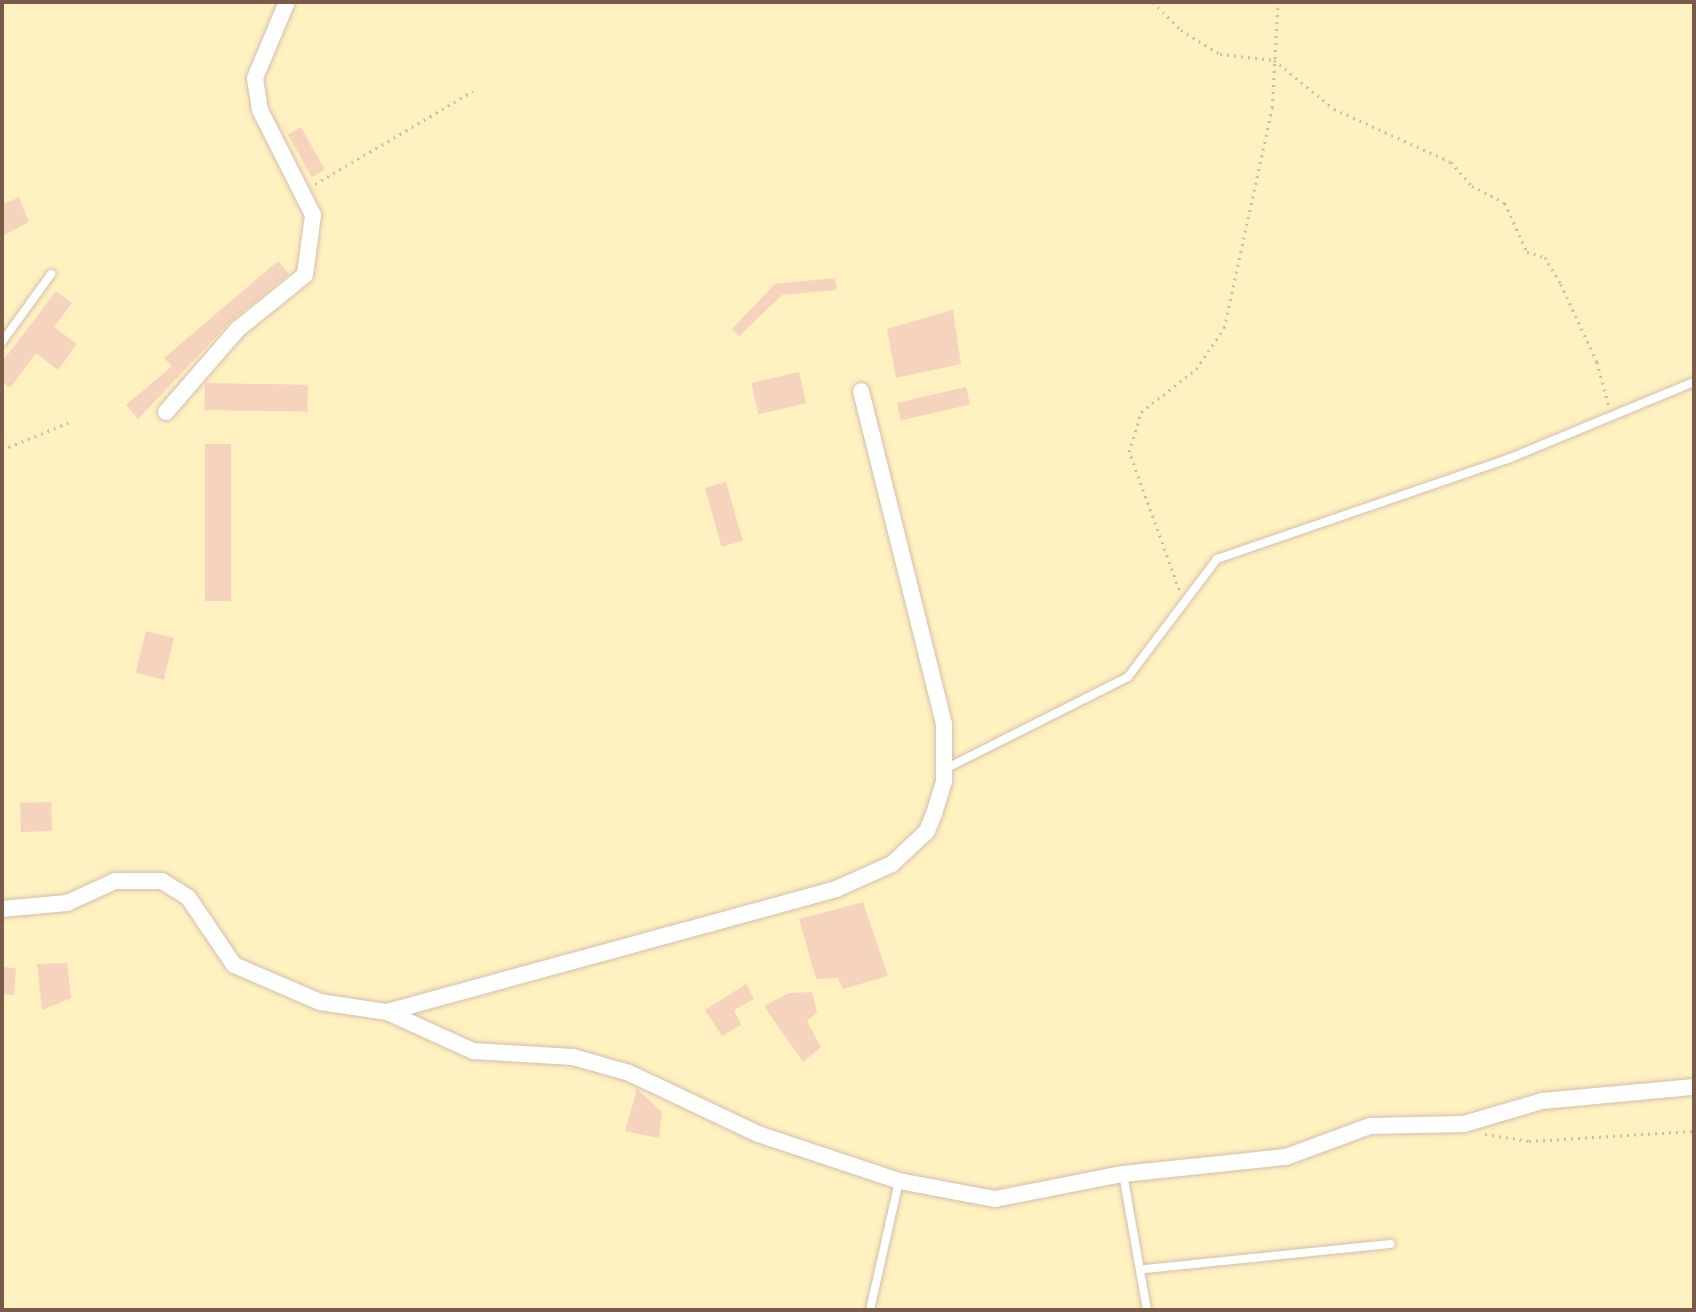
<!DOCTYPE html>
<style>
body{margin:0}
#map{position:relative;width:1696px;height:1312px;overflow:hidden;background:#fef5e6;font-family:Barlow,sans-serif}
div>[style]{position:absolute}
.sand>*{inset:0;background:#fff1c0;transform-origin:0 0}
.building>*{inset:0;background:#f6d3bc;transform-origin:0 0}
.path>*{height:2.5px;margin-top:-1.25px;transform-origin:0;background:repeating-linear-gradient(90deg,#dcb69e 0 2px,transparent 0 7px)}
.roads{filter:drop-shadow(0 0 2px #d4beae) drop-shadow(0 0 2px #d4beae)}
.lane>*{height:8px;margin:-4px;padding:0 4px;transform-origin:4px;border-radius:4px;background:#fff}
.street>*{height:16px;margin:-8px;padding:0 8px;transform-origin:8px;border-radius:8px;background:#fff}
span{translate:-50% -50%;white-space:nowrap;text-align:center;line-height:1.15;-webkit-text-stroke:7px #fff9ef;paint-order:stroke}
.frame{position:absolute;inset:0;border:4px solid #7a5a48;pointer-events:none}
</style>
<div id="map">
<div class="sand">
<div style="left:2px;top:2px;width:1692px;height:1308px"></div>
</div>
<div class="building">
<div style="left:301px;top:127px;width:49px;height:15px;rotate:61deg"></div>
<div style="clip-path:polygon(19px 197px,29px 222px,2px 236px,2px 205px)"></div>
<div style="clip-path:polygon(278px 261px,289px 274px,230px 322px,138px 419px,126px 405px,172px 366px,164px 358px)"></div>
<div style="clip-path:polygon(835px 278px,837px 290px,782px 295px,739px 336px,732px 329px,775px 284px)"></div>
<div style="clip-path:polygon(56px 291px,72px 303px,54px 327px,77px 344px,58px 370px,36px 353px,10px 388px,2px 382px,2px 362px)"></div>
<div style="clip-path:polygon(953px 310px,961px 364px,896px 378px,887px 329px)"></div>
<div style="left:799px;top:372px;width:32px;height:49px;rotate:77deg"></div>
<div style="left:205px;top:383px;width:103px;height:27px;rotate:1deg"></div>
<div style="left:966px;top:387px;width:18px;height:71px;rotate:77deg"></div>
<div style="left:205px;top:444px;width:26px;height:157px"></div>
<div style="left:726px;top:482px;width:61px;height:22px;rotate:74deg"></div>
<div style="left:146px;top:631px;width:29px;height:43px;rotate:14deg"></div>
<div style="left:51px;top:802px;width:29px;height:31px;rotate:88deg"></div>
<div style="clip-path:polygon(863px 902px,888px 976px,843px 989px,838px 978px,816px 979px,799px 919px)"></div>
<div style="clip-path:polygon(67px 963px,71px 998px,42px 1010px,37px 964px)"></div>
<div style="clip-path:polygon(2px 967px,16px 968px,14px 995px,2px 994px)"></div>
<div style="clip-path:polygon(746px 984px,754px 999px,734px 1010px,741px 1025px,722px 1036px,705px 1010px)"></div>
<div style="clip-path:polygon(812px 992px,817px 1013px,807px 1021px,821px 1047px,803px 1062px,764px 1006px,789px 993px)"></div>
<div style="clip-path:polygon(637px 1089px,662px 1112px,659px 1138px,625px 1131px)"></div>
</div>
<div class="path">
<div style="left:1153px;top:2px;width:40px;rotate:45deg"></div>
<div style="left:1181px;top:30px;width:46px;rotate:31.6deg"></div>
<div style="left:1220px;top:54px;width:54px;rotate:6.3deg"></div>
<div style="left:1274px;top:60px;width:77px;rotate:39.2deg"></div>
<div style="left:1334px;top:109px;width:128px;rotate:24.4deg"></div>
<div style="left:1451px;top:162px;width:32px;rotate:49deg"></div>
<div style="left:1472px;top:186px;width:37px;rotate:27deg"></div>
<div style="left:1505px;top:203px;width:54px;rotate:65.8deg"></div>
<div style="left:1527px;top:252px;width:19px;rotate:16deg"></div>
<div style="left:1545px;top:257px;width:31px;rotate:59deg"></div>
<div style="left:1561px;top:284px;width:86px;rotate:65.2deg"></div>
<div style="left:1597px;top:362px;width:46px;rotate:74.7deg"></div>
<div style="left:315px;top:184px;width:183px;rotate:-30.5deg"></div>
<div style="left:2px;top:450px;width:76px;rotate:-22.5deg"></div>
<div style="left:1179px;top:590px;width:147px;rotate:-109.9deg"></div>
<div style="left:1129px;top:452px;width:42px;rotate:-73.3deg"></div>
<div style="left:1141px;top:412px;width:70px;rotate:-38deg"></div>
<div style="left:1196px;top:369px;width:50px;rotate:-55.7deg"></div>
<div style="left:1224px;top:328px;width:225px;rotate:-77.7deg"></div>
<div style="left:1272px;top:108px;width:106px;rotate:-86.8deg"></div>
<div style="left:1485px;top:1134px;width:45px;rotate:9deg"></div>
<div style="left:1529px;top:1141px;width:165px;rotate:-3.5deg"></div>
</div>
<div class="roads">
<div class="lane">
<div style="left:2px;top:342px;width:84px;rotate:-54.2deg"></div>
<div style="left:945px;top:769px;width:205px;rotate:-26.7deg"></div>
<div style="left:1128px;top:677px;width:148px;rotate:-53deg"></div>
<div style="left:1217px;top:559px;width:308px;rotate:-19deg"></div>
<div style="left:1508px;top:459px;width:201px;rotate:-22.5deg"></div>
<div style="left:1123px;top:1174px;width:138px;rotate:80deg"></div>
<div style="left:1144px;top:1269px;width:248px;rotate:-5.8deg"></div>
<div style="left:870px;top:1310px;width:132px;rotate:-77.3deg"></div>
</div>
<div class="street">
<div style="left:166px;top:412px;width:110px;rotate:-49.1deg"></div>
<div style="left:238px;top:329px;width:86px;rotate:-38.9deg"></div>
<div style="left:305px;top:275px;width:61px;rotate:-82.4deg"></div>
<div style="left:313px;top:215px;width:118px;rotate:-116.8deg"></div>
<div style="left:260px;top:110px;width:32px;rotate:-99deg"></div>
<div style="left:255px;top:78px;width:82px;rotate:-67.2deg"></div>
<div style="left:2px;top:909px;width:65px;rotate:-5.3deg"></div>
<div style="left:67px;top:903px;width:53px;rotate:-24.6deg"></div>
<div style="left:115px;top:881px;width:47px"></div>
<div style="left:162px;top:881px;width:31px;rotate:32deg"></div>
<div style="left:188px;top:897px;width:82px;rotate:55.9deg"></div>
<div style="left:234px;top:965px;width:94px;rotate:23.3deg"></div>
<div style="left:320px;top:1002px;width:68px;rotate:8.5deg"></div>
<div style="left:387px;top:1012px;width:466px;rotate:-15.3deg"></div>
<div style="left:836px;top:889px;width:61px;rotate:-24.1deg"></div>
<div style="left:892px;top:864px;width:48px;rotate:-43.3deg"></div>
<div style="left:927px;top:831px;width:18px;rotate:-68deg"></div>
<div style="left:934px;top:814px;width:34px;rotate:-73deg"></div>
<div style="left:944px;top:782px;width:58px;rotate:-90deg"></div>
<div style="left:944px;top:724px;width:343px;rotate:-104deg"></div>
<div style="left:387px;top:1012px;width:94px;rotate:24.4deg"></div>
<div style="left:473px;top:1051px;width:100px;rotate:3.4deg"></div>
<div style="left:573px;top:1057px;width:58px;rotate:15.9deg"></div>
<div style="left:629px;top:1073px;width:143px;rotate:25.3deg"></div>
<div style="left:758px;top:1134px;width:149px;rotate:18.4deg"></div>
<div style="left:899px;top:1181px;width:98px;rotate:10.6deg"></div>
<div style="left:995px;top:1199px;width:130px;rotate:-11.1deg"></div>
<div style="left:1123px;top:1174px;width:164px;rotate:-6deg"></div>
<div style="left:1286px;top:1157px;width:90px;rotate:-20.3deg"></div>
<div style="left:1370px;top:1126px;width:94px;rotate:-1.2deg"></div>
<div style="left:1464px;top:1124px;width:81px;rotate:-16.4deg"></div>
<div style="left:1542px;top:1101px;width:153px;rotate:-5.3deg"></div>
</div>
</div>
<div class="frame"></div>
</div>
